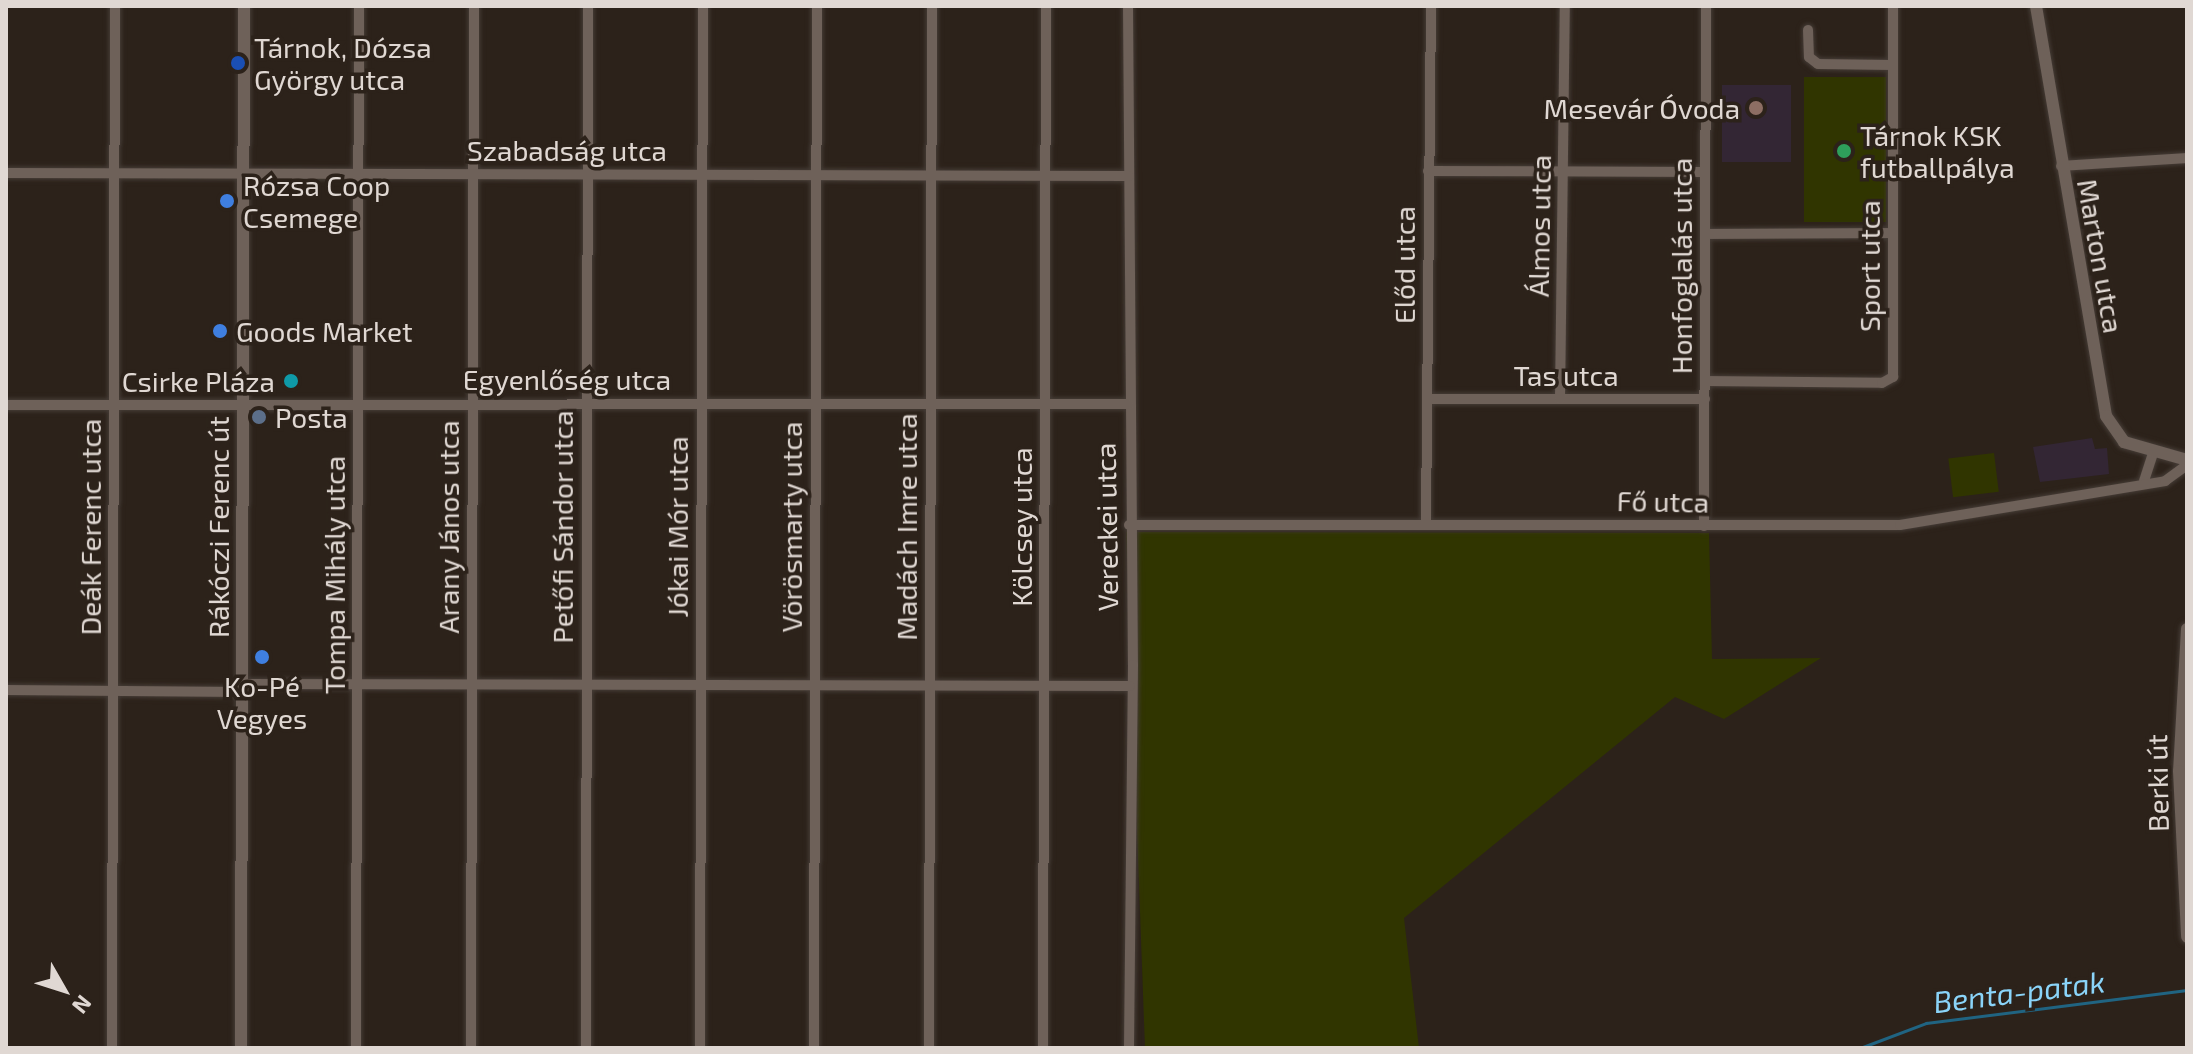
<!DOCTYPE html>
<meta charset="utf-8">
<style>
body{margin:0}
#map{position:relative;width:2193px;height:1054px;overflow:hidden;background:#2c221a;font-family:"Exo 2",sans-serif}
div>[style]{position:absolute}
.education>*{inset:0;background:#332634;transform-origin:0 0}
.green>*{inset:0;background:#303500;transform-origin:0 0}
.stream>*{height:3px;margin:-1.5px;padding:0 1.5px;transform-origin:1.5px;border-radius:1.5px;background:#206482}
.roads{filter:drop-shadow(0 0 2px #453c36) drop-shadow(0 0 2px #453c36)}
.minor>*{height:10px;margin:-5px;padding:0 5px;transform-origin:5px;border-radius:5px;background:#6e6159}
.tertiary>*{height:12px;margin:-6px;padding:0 6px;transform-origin:6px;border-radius:6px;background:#6e6159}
.dots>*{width:22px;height:22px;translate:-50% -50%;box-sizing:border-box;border:4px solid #2c221a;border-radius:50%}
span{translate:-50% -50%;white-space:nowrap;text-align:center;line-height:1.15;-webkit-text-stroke:7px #2c221a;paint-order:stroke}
.poi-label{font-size:28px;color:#e0d8d3}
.left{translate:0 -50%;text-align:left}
.right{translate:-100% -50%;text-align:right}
.street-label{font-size:28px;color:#e0d8d3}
.water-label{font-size:30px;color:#8ad4f9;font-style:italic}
.frame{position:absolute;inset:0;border:8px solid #e0d8d3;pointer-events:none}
.north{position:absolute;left:24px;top:950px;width:80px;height:80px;-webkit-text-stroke:6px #2c221a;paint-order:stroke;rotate:129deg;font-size:22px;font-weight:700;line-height:32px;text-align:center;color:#e0d8d3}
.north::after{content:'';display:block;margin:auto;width:28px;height:36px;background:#e0d8d3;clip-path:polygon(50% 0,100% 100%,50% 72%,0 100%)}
</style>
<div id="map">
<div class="education">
<div style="left:1722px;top:85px;width:69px;height:77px"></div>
<div style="clip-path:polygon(2092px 438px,2095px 449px,2107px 448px,2109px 474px,2040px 482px,2033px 447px)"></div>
</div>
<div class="green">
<div style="left:1886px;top:77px;width:145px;height:82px;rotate:90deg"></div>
<div style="left:1994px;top:453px;width:39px;height:46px;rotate:83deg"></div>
<div style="clip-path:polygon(1126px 532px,1709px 533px,1712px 659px,1821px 658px,1724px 719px,1675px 697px,1404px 918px,1419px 1048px,1145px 1048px)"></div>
</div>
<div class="stream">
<div style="left:1860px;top:1048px;width:71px;rotate:-20.7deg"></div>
<div style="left:1926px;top:1023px;width:263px;rotate:-7.2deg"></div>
</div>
<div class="roads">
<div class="minor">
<div style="left:1128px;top:6px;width:659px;rotate:89.57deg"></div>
<div style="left:1133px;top:665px;width:383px;rotate:90.6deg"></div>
<div style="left:1808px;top:30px;width:27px;rotate:88deg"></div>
<div style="left:1809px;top:57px;width:11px;rotate:38deg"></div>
<div style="left:1818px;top:64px;width:74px;rotate:0.8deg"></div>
<div style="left:2061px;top:166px;width:126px;rotate:-3.6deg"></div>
<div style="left:1428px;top:171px;width:277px;rotate:0.2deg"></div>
<div style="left:6px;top:173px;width:1123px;rotate:0.15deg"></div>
<div style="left:1705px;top:234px;width:188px;rotate:-0.3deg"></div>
<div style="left:1705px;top:381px;width:177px;rotate:0.6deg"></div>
<div style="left:1882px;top:383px;width:13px;rotate:-29deg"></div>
<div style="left:1893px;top:377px;width:371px;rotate:-90deg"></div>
<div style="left:1428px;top:399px;width:277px"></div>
<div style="left:1560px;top:399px;width:393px;rotate:-89.3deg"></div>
<div style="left:6px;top:405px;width:1122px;rotate:-0.05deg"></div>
<div style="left:2144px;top:481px;width:29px;rotate:-72deg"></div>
<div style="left:1426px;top:523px;width:517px;rotate:-89.45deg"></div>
<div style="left:1129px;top:525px;width:771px"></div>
<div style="left:1900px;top:525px;width:269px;rotate:-9.4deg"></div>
<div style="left:2165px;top:481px;width:27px;rotate:-36deg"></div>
<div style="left:1704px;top:526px;width:520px;rotate:-89.78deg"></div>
<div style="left:242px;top:684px;width:888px;rotate:0.13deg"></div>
<div style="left:6px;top:690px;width:236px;rotate:0.5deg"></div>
<div style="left:112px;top:1048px;width:1042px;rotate:-89.84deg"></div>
<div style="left:356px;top:1048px;width:1042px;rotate:-89.84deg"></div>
<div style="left:471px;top:1048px;width:1042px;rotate:-89.84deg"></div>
<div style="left:586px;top:1048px;width:1042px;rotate:-89.89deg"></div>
<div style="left:700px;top:1048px;width:1042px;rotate:-89.84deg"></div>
<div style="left:814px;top:1048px;width:1042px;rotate:-89.84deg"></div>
<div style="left:929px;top:1048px;width:1042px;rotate:-89.84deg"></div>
<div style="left:1043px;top:1048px;width:1042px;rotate:-89.84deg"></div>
</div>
<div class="tertiary">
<div style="left:2036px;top:6px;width:416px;rotate:80.3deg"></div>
<div style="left:2106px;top:416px;width:32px;rotate:55deg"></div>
<div style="left:2124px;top:442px;width:66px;rotate:15.9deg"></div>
<div style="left:2187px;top:629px;width:142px;rotate:93.2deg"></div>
<div style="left:2179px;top:771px;width:166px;rotate:87.2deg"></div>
<div style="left:241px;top:1048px;width:1042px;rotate:-89.84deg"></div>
</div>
</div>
<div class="dots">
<div style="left:238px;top:63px;background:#1a4fb4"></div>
<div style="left:1756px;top:108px;background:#8d6e63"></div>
<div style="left:1844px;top:151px;background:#2e9e5b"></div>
<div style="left:227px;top:201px;background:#3f7fe0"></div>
<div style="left:220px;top:331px;background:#3f7fe0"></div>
<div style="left:291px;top:381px;background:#0f9aa8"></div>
<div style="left:259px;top:417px;background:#5c6f8a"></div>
<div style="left:262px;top:657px;background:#3f7fe0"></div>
</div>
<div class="poi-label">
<span class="left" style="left:254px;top:63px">Tárnok, Dózsa<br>György utca</span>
<span class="right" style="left:1740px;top:108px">Mesevár Óvoda</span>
<span class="left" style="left:1860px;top:151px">Tárnok KSK<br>futballpálya</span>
<span class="left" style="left:243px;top:201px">Rózsa Coop<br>Csemege</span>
<span class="left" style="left:236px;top:331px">Goods Market</span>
<span class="right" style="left:275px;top:381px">Csirke Pláza</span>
<span class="left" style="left:275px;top:417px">Posta</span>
<span style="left:262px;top:702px">Ko-Pé<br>Vegyes</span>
</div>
<div class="street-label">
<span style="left:567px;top:150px">Szabadság utca</span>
<span style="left:1539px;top:226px;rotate:-89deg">Álmos utca</span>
<span style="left:2101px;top:256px;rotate:80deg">Marton utca</span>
<span style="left:1404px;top:265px;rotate:-90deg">Előd utca</span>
<span style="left:1681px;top:266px;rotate:-90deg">Honfoglalás utca</span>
<span style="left:1869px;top:266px;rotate:-90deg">Sport utca</span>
<span style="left:1566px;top:375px">Tas utca</span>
<span style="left:567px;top:379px">Egyenlőség utca</span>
<span style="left:1663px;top:501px;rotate:1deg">Fő utca</span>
<span style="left:90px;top:527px;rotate:-90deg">Deák Ferenc utca</span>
<span style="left:218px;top:527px;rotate:-90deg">Rákóczi Ferenc út</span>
<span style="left:448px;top:527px;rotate:-90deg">Arany János utca</span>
<span style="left:562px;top:527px;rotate:-90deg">Petőfi Sándor utca</span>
<span style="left:677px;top:527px;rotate:-90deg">Jókai Mór utca</span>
<span style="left:791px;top:527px;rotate:-90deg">Vörösmarty utca</span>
<span style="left:906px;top:527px;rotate:-90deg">Madách Imre utca</span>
<span style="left:1021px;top:527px;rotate:-90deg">Kölcsey utca</span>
<span style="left:1106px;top:527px;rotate:-91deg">Vereckei utca</span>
<span style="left:334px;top:575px;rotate:-90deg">Tompa Mihály utca</span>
<span style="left:2157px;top:783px;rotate:-91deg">Berki út</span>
</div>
<div class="water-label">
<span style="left:2019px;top:991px;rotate:-7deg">Benta-patak</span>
</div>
<div class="frame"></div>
<div class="north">N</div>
</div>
